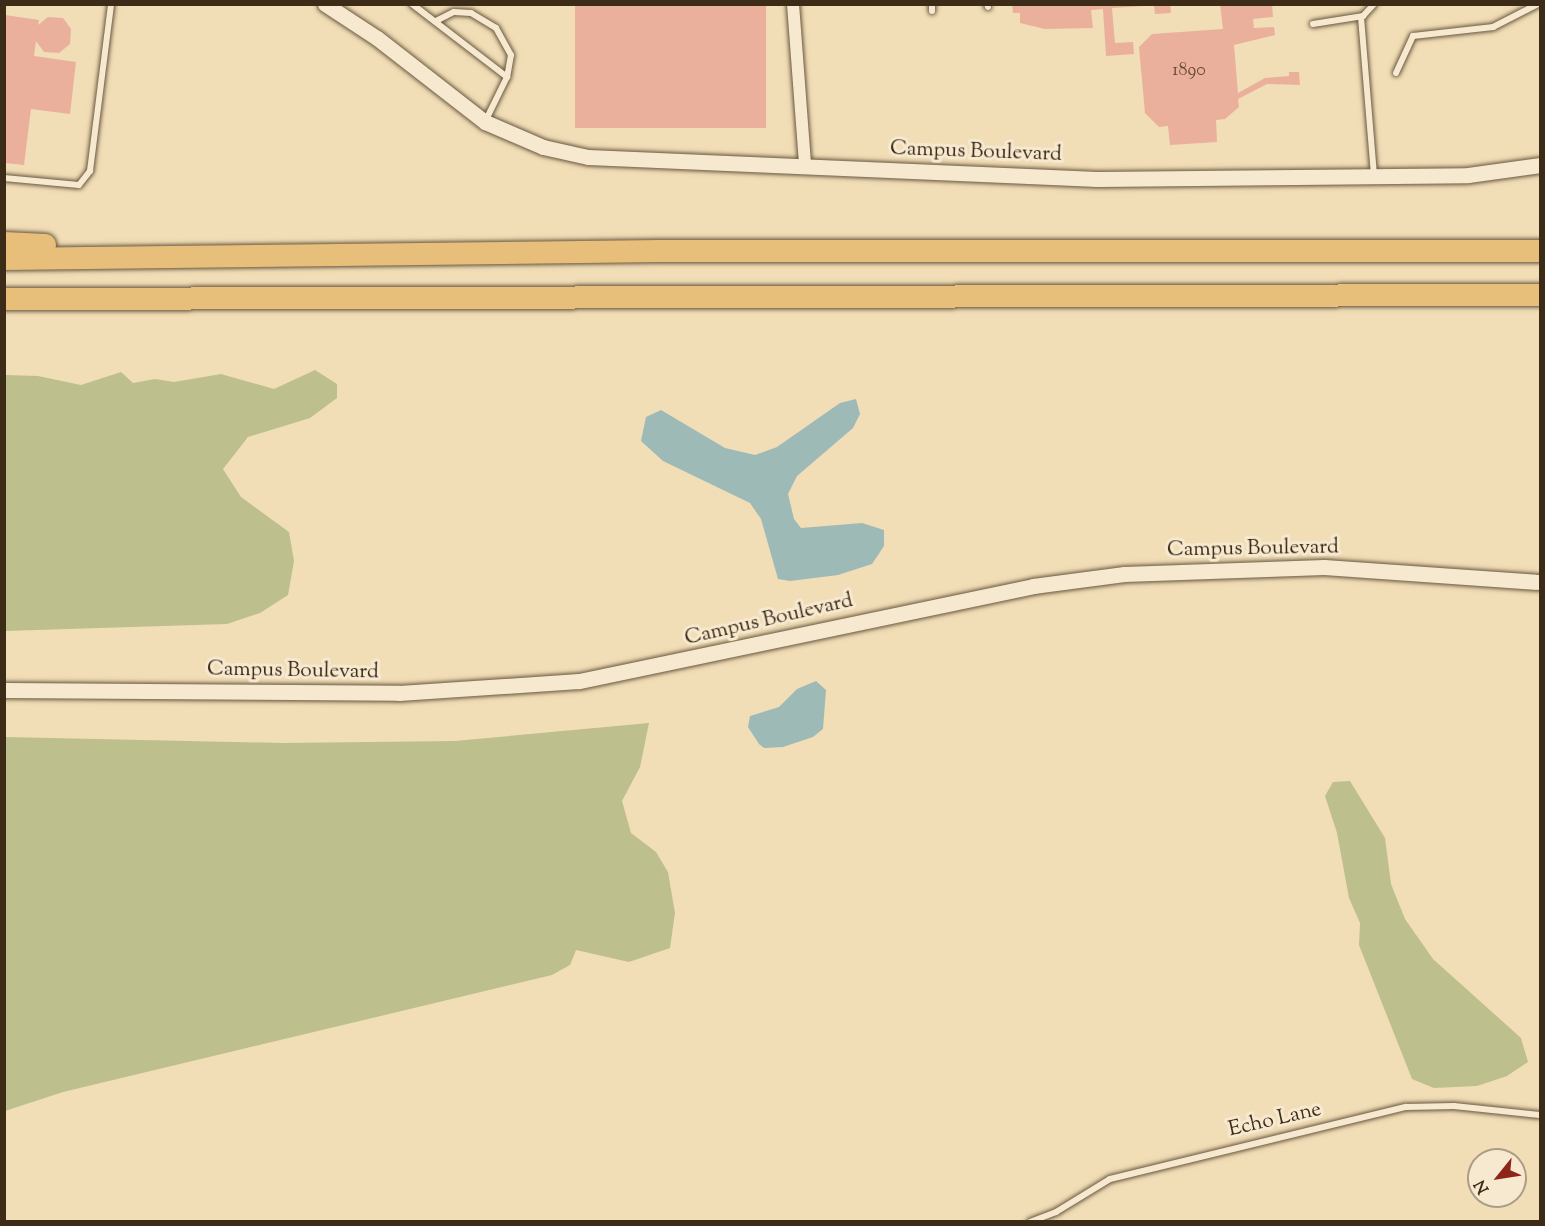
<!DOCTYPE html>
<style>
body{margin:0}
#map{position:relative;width:1545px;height:1226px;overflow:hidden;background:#f1ddb6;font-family:"Sorts Mill Goudy",serif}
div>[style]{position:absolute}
.green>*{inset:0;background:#bdc08c}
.water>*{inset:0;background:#9dbab7}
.building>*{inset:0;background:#eab09b;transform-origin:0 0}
.roads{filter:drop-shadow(0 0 2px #69583f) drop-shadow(0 0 2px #69583f)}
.service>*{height:6px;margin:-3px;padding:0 3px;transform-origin:3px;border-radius:3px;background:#f6e9d0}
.minor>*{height:12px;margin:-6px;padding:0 6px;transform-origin:6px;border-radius:6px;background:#f6e9d0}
.tertiary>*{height:15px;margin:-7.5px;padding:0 7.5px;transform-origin:7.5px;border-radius:7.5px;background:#f6e9d0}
.motorway>*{height:22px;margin:-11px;padding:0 11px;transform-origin:11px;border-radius:11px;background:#e8be7b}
span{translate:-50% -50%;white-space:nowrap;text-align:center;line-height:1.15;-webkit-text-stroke:6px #f6e9d0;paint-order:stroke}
.number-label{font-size:18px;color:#684c38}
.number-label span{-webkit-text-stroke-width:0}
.street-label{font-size:21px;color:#3c2b17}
.frame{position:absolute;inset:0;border:6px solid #3c2b17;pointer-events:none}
.north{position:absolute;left:1467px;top:1148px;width:60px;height:60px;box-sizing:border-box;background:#f6e9d0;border:2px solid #ac9d86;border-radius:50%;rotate:240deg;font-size:16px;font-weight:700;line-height:24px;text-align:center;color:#3c2b17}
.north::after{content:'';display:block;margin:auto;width:21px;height:27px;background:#8f2418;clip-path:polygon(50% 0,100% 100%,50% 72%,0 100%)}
</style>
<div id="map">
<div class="green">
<div style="clip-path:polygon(315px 370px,337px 384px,337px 398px,310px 418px,248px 437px,223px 469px,241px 497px,289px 532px,294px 561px,288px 595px,260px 613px,227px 624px,5px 631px,5px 375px,38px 376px,81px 385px,121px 372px,133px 383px,155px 379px,174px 382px,221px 374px,274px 389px)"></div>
<div style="clip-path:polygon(649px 723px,640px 767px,622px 801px,631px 833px,656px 852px,668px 872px,675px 913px,670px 948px,629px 962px,576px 950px,570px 965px,552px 975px,63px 1092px,5px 1111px,5px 737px,283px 743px,455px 741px)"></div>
<div style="clip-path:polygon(1350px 781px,1385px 838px,1391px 884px,1405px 919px,1433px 959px,1521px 1038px,1528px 1062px,1507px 1076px,1477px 1086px,1434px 1088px,1412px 1079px,1359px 945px,1360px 923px,1349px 898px,1337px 833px,1325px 796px,1333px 782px)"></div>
</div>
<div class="water">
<div style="clip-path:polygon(856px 399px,860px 414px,853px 428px,797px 476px,788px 494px,794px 519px,801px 528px,862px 523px,884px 530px,884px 546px,872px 564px,838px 575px,790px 581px,778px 579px,761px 519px,750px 503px,663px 461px,641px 441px,646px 417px,661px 410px,725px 448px,755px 455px,777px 447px,840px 403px)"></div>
<div style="clip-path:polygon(816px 681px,826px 690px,823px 729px,813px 737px,783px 747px,764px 748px,759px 744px,748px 727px,750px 716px,779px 707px,797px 689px)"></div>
</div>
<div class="building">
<div style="left:575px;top:4px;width:191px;height:124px"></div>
<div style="clip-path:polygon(1012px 4px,1144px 4px,1144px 6px,1112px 8px,1115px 43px,1133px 42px,1134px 54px,1106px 56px,1103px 9px,1091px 10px,1093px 28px,1045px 29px,1020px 23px,1020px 13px,1013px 13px)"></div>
<div style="clip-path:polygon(1154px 4px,1170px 4px,1171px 13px,1155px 14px)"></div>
<div style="clip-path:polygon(1220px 4px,1272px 4px,1273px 17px,1253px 19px,1254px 28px,1274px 27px,1275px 35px,1234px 45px,1238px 93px,1265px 78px,1289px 76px,1289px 72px,1299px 72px,1300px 85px,1267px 84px,1238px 99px,1239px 107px,1225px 119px,1216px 120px,1217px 142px,1170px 145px,1168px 126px,1159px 127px,1145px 113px,1139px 47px,1152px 34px,1223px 29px)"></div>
<div style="clip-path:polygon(5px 15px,39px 20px,38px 25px,48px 17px,63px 18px,71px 29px,70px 44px,59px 53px,44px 52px,36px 41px,34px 56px,76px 62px,70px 114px,31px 109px,24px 165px,5px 163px)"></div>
</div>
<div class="roads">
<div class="service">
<div style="left:412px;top:4px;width:120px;rotate:37.5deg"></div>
<div style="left:507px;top:77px;width:50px;rotate:116.1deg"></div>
<div style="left:987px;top:4px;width:3px;rotate:72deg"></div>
<div style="left:932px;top:11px;width:7px;rotate:-90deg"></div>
<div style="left:1361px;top:17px;width:160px;rotate:85.3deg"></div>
<div style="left:436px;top:21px;width:20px;rotate:-27deg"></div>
<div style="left:454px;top:12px;width:17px;rotate:3deg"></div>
<div style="left:471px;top:13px;width:29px;rotate:31deg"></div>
<div style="left:496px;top:28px;width:31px;rotate:61deg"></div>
<div style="left:511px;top:55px;width:22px;rotate:100deg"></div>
<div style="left:1313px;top:24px;width:51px;rotate:-9.1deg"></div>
<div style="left:1363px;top:16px;width:16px;rotate:-47deg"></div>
<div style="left:1396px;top:73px;width:41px;rotate:-65.3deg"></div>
<div style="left:1413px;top:36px;width:81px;rotate:-6.4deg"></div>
<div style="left:1493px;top:27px;width:51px;rotate:-27.1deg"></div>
<div style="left:4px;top:178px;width:75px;rotate:5.3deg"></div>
<div style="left:79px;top:185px;width:18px;rotate:-52deg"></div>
<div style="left:90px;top:171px;width:168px;rotate:-82.8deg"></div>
<div style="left:1030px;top:1222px;width:28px;rotate:-21deg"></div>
<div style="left:1056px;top:1212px;width:63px;rotate:-31.4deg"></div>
<div style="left:1110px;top:1179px;width:305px;rotate:-13.7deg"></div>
<div style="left:1406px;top:1107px;width:48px;rotate:-1.2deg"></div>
<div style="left:1454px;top:1106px;width:86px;rotate:6deg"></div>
</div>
<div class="minor">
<div style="left:793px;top:4px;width:161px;rotate:85.7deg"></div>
</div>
<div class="tertiary">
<div style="left:325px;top:4px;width:62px;rotate:33.2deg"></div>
<div style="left:377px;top:38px;width:137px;rotate:37.9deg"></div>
<div style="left:485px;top:122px;width:63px;rotate:23.3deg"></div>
<div style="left:543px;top:147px;width:46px;rotate:12.5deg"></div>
<div style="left:588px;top:157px;width:510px;rotate:2.47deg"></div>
<div style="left:1098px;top:179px;width:370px;rotate:-0.6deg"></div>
<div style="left:1468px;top:175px;width:73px;rotate:-7.9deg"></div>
<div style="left:4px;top:690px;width:395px;rotate:0.4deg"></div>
<div style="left:399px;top:693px;width:180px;rotate:-3.8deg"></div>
<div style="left:579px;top:681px;width:464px;rotate:-11.8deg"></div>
<div style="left:1033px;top:586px;width:92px;rotate:-7.5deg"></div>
<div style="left:1124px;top:574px;width:200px;rotate:-2deg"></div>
<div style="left:1324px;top:567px;width:217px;rotate:4deg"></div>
</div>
<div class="motorway">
<div style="left:4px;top:243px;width:41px;rotate:2.8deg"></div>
<div style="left:4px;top:259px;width:656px;rotate:-0.7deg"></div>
<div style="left:660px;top:251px;width:880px"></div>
<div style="left:4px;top:299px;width:1536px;rotate:-0.15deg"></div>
</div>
</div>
<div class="number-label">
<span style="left:1189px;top:71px">1890</span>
</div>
<div class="street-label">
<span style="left:976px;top:152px;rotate:2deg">Campus Boulevard</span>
<span style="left:1253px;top:549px;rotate:-1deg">Campus Boulevard</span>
<span style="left:769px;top:620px;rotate:-13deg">Campus Boulevard</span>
<span style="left:293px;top:671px;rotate:1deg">Campus Boulevard</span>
<span style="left:1275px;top:1120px;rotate:-13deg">Echo Lane</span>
</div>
<div class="frame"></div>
<div class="north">N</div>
</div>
